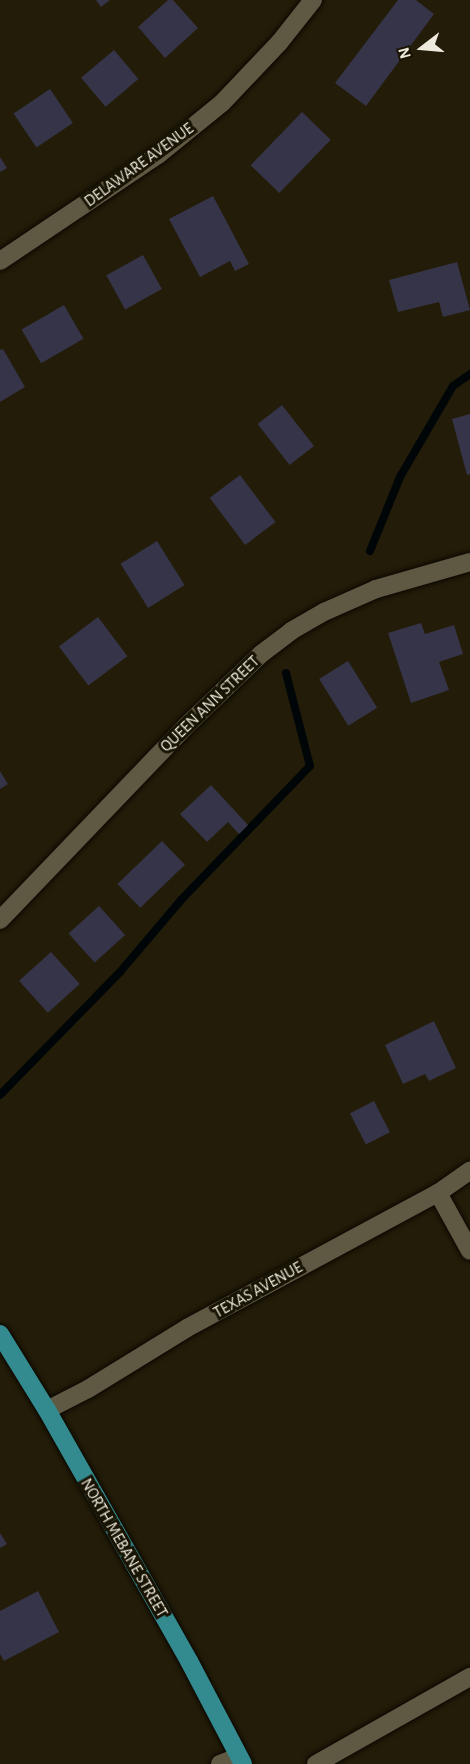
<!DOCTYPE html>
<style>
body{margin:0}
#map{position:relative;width:470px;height:1764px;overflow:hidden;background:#221c08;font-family:"Alegreya Sans",sans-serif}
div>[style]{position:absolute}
.stream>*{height:8px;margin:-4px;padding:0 4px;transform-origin:4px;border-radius:4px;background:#000608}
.building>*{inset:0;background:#363448;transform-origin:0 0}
.roads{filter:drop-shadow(0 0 2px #0b0700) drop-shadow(0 0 2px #0b0700)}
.minor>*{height:18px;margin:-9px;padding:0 9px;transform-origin:9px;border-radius:9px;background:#5f5943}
.major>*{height:18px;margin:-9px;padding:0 9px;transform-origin:9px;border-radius:9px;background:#338b8f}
span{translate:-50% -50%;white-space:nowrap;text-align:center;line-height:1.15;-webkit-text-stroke:6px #181302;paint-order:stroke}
.street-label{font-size:16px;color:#ede9dd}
.north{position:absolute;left:392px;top:18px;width:60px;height:60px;-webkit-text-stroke:4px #181302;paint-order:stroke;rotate:254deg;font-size:16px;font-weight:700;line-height:24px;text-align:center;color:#ede9dd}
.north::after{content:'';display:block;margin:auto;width:21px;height:27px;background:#ede9dd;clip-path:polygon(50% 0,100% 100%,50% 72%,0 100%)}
</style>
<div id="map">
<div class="stream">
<div style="left:370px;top:551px;width:80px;rotate:-67.9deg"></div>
<div style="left:400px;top:477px;width:105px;rotate:-59.8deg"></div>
<div style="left:453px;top:386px;width:21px;rotate:-35deg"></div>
<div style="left:0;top:1095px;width:172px;rotate:-45.7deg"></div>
<div style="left:120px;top:972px;width:94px;rotate:-49.7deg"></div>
<div style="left:181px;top:900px;width:186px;rotate:-46.1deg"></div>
<div style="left:310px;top:766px;width:96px;rotate:-104.5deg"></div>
</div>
<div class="building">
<div style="clip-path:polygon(96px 0,110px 0,101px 7px)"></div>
<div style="clip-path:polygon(168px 0,173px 0,198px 28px,165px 58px,138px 27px)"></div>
<div style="clip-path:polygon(398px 0,416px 0,434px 14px,366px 106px,335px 83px)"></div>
<div style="left:114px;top:50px;width:38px;height:43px;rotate:50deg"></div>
<div style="left:50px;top:89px;width:41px;height:44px;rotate:56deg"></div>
<div style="left:302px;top:112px;width:40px;height:74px;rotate:44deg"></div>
<div style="clip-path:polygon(0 157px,7px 168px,0 172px)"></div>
<div style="clip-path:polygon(213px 196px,249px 264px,235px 271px,230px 261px,200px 277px,169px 219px)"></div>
<div style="left:143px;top:255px;width:39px;height:42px;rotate:61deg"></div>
<div style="clip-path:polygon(457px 262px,470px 310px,443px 317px,439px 302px,398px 312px,389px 280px)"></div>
<div style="left:64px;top:305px;width:39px;height:49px;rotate:60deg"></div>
<div style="clip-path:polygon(3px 349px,25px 387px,0 402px,0 350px)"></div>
<div style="left:282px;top:405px;width:52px;height:31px;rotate:52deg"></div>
<div style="clip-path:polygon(470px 414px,470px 474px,467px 475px,452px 419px)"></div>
<div style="left:240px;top:475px;width:59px;height:38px;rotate:53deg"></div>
<div style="left:157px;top:541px;width:52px;height:43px;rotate:58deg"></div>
<div style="left:98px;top:617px;width:49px;height:49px;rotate:53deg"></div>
<div style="clip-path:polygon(421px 623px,425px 634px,454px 625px,463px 654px,439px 662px,449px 690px,411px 703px,388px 633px)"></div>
<div style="left:348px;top:661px;width:55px;height:34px;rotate:58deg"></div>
<div style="clip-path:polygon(0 771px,8px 784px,0 789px)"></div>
<div style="clip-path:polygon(211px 785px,248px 825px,239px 834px,228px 822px,207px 842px,180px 814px)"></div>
<div style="left:162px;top:841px;width:33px;height:62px;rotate:46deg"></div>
<div style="left:99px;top:906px;width:39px;height:41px;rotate:48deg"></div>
<div style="left:51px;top:952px;width:43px;height:43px;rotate:48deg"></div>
<div style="clip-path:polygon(434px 1021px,456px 1068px,429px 1081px,425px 1074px,403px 1084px,385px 1045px)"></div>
<div style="left:374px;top:1101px;width:35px;height:27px;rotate:63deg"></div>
<div style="clip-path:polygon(0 1533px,7px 1544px,0 1548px)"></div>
<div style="clip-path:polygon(38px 1591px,59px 1632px,4px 1661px,0 1654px,0 1611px)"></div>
</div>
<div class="roads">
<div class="minor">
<div style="left:0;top:261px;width:190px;rotate:-33.9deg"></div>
<div style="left:158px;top:155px;width:82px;rotate:-39.1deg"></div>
<div style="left:222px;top:103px;width:83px;rotate:-46.5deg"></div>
<div style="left:279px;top:43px;width:55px;rotate:-51.7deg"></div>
<div style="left:0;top:920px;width:267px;rotate:-46.2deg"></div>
<div style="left:185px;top:727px;width:105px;rotate:-43.8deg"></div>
<div style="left:261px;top:654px;width:38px;rotate:-37deg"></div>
<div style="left:291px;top:631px;width:38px;rotate:-30deg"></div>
<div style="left:324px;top:612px;width:57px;rotate:-23.9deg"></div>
<div style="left:376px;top:589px;width:98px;rotate:-16deg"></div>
<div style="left:438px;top:1193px;width:66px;rotate:61.1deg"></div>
<div style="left:47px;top:1410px;width:46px;rotate:-27.1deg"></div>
<div style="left:88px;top:1389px;width:116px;rotate:-31.6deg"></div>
<div style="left:187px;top:1328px;width:285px;rotate:-28.3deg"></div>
<div style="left:438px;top:1193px;width:39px;rotate:-35deg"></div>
<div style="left:220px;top:1764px;width:19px;rotate:-21deg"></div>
<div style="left:316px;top:1764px;width:177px;rotate:-29.5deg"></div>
</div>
<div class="major">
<div style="left:0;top:1334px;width:89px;rotate:58.3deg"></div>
<div style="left:47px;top:1410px;width:288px;rotate:60.5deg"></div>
<div style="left:189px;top:1661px;width:116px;rotate:62.3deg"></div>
</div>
</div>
<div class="street-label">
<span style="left:139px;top:165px;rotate:-36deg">DELAWARE AVENUE</span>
<span style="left:210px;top:704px;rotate:-44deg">QUEEN ANN STREET</span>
<span style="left:258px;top:1290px;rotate:-29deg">TEXAS AVENUE</span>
<span style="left:124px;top:1548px;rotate:60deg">NORTH MEBANE STREET</span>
</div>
<div class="north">N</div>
</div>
